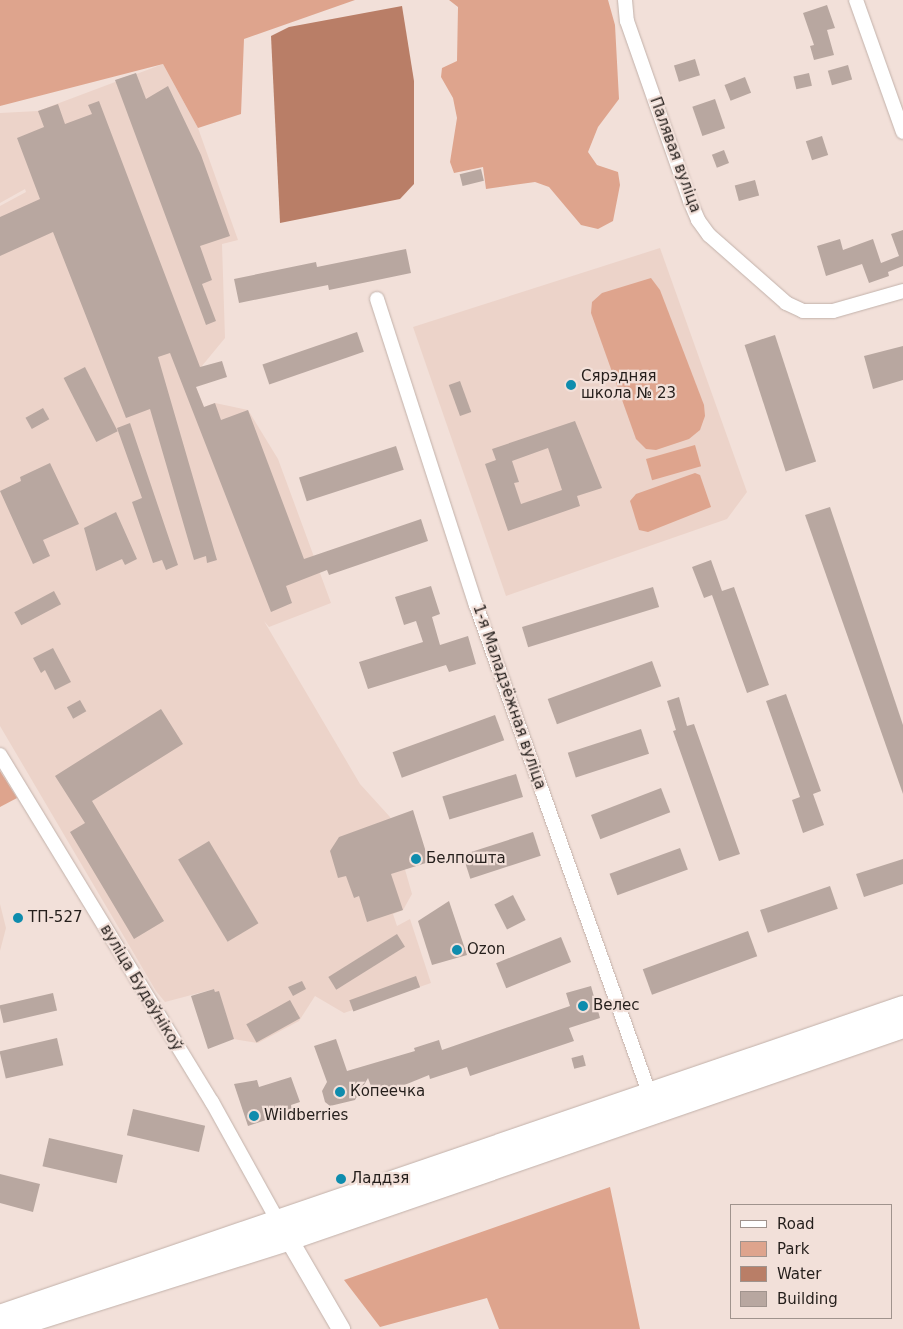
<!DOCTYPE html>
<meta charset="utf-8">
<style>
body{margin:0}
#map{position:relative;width:903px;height:1329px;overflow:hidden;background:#f2e0d9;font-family:"DejaVu Sans",sans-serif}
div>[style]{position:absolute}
.built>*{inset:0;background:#ecd3c9}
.green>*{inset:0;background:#dea48d;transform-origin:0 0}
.water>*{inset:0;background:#b97e67}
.building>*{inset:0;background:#b8a7a0;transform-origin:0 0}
.roads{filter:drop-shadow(0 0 1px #c2b1aa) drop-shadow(0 0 1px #c2b1aa)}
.minor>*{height:14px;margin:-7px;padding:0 7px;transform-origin:7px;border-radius:7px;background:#fff}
.tertiary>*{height:18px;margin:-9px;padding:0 9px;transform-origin:9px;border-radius:9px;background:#fff}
.trunk>*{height:22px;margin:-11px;padding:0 11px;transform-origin:11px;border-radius:11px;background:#fff}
.dots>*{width:14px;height:14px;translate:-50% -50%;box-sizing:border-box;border:2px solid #f2e0d9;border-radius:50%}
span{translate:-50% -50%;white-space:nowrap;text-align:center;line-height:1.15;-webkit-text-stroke:4.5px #f2e0d9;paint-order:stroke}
.street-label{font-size:15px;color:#251f1c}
.poi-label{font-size:15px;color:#251f1c}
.left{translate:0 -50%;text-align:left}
.legend{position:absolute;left:730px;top:1204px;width:162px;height:115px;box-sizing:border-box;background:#f2e0d9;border:1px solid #a0938d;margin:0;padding:6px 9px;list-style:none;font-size:15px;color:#251f1c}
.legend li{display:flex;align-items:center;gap:10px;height:25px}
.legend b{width:25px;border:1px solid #a0938d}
</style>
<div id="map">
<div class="built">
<div style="clip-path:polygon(163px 64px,198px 128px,238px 240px,222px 244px,225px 338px,192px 378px,204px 407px,215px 403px,248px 410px,278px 459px,331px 603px,269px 627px,264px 621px,360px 784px,390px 817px,412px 894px,403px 910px,393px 914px,397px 926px,410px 919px,431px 983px,344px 1013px,315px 996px,299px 1021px,258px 1043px,233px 1039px,214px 989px,165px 1002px,156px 991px,0 726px,0 206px,26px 192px,25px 189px,0 203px,0 113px,38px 111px)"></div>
<div style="clip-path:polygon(660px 248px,747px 492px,727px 519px,506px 596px,413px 327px)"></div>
<div style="clip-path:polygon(0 904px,6px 928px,0 951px)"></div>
</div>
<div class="green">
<div style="clip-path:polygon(0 0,355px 0,244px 39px,241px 114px,198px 128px,163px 64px,0 106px)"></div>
<div style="clip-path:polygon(449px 0,608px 0,615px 25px,619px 99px,598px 127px,588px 152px,597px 165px,618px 172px,620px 185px,613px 221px,598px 229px,581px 225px,549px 187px,535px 182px,486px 189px,483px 167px,454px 173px,450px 162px,457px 118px,453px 98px,441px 77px,442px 68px,457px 61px,458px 7px)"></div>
<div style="clip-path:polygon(651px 278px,660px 290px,704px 405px,705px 416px,700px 430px,689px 439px,656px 450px,646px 449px,636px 439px,591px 313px,592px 302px,602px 293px)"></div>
<div style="left:695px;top:445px;width:22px;height:51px;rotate:74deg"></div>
<div style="clip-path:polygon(695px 473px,700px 475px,711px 507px,648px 532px,639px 530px,630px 501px,636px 494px)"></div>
<div style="clip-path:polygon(0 771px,17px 798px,0 807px)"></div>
<div style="clip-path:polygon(610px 1187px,640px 1329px,499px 1329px,487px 1298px,380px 1327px,344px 1280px)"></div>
</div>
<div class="water">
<div style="clip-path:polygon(402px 6px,414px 81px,414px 184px,400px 199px,280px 223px,271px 36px,289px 27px)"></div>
</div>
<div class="building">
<div style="clip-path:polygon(827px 5px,835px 28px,827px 30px,834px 55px,814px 60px,810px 46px,814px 45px,803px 13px)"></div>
<div style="left:695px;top:59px;width:17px;height:22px;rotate:73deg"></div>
<div style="left:848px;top:65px;width:15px;height:21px;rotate:74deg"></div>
<div style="clip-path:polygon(136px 73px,146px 99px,168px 86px,201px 155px,230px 236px,200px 246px,212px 280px,202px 284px,216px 321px,206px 325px,115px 80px)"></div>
<div style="left:809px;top:73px;width:13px;height:16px;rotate:77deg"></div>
<div style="left:745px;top:77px;width:17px;height:22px;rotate:69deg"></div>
<div style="left:715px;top:99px;width:31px;height:24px;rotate:71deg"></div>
<div style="clip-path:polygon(99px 101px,200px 367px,222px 361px,227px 377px,196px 387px,204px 407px,215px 403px,221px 420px,248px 410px,304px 559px,421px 519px,428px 541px,329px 575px,327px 570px,286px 586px,292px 603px,271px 612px,170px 353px,158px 357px,217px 560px,207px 563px,206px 556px,194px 560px,150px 409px,126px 418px,53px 232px,0 256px,0 217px,40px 199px,17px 138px,44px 127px,38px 111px,58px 104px,65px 124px,92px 114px,88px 105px)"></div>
<div style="left:822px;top:136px;width:20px;height:17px;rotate:72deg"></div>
<div style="left:724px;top:150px;width:14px;height:13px;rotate:69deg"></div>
<div style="left:481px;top:169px;width:12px;height:22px;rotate:76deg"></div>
<div style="left:755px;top:180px;width:16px;height:21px;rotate:75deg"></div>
<div style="clip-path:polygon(903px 230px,903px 266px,888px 272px,889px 276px,869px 283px,862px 264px,826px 276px,817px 246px,840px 239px,843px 250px,873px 239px,881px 263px,899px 256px,891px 234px)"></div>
<div style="clip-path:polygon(406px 249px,411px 273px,329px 290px,328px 285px,239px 303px,234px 279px,316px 262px,317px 267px)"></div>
<div style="left:357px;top:332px;width:21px;height:100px;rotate:71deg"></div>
<div style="left:775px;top:335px;width:133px;height:32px;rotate:72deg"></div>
<div style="clip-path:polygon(903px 346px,903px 380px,873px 389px,864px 356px)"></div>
<div style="left:85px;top:367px;width:72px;height:24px;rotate:63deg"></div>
<div style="left:460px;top:381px;width:33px;height:12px;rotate:70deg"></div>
<div style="left:43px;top:408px;width:13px;height:20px;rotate:61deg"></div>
<div style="clip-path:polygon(evenodd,575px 421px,602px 488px,577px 496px,580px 506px,508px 531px,485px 464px,496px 460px,492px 449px,575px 421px,548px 448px,562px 490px,521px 504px,514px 483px,519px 482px,512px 461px,548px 448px)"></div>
<div style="clip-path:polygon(130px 423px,178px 565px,166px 570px,162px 560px,153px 563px,132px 502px,142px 498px,117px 428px)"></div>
<div style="left:396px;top:446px;width:25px;height:102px;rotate:72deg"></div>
<div style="clip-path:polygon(50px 463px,79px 524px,43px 540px,50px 556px,33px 564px,0 491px,21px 481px,20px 477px)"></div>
<div style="clip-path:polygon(830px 507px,903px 725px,903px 794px,805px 515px)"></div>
<div style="clip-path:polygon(116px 512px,137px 559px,125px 565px,122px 559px,96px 571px,84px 528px)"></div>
<div style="clip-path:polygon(711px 560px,722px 591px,734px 587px,769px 685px,747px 693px,712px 595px,704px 598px,692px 567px)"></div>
<div style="clip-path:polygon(431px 586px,440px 614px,432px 617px,440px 645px,468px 636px,476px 664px,449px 672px,446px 665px,368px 689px,359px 662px,423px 642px,416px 621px,404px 625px,395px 597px)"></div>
<div style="left:653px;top:587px;width:21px;height:137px;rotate:73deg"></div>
<div style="left:54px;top:591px;width:15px;height:45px;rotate:62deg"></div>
<div style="clip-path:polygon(53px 648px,71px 682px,55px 690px,45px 670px,41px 673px,33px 658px)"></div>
<div style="left:652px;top:661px;width:27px;height:111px;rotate:70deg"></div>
<div style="clip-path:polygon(786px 694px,821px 791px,813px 794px,824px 825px,803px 833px,792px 800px,800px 797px,766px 701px)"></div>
<div style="clip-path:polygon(679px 697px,687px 726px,694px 724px,740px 854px,719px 861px,673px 731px,676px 730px,667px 701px)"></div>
<div style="left:80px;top:700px;width:13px;height:15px;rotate:61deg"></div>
<div style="clip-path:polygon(161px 709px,183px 744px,92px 801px,164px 921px,134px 939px,70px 832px,85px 823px,55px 776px)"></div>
<div style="left:495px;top:715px;width:27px;height:109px;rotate:70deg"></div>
<div style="left:641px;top:729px;width:26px;height:77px;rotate:72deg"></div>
<div style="left:516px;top:774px;width:24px;height:77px;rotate:73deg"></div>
<div style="left:661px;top:788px;width:26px;height:75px;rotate:69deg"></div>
<div style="clip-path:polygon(413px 810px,429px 862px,391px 874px,403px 910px,367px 922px,359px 896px,354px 898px,346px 876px,338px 878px,330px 851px,339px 837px)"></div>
<div style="left:533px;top:832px;width:25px;height:74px;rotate:72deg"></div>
<div style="left:209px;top:841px;width:96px;height:36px;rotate:59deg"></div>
<div style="left:680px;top:848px;width:23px;height:75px;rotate:70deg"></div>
<div style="clip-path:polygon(903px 859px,903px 884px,864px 897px,856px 874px)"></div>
<div style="left:830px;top:886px;width:24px;height:74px;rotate:71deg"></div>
<div style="left:513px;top:895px;width:28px;height:21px;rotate:63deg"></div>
<div style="clip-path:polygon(449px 901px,467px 955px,432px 965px,418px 921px)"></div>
<div style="left:748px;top:931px;width:27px;height:112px;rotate:70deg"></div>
<div style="left:397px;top:934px;width:15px;height:81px;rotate:58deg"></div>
<div style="left:561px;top:937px;width:27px;height:70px;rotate:68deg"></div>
<div style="left:416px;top:976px;width:12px;height:71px;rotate:70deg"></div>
<div style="clip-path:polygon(302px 981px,306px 989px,293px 996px,288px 987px)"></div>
<div style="clip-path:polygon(591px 986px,600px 1018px,569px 1028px,574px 1041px,470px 1076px,467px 1067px,430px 1079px,429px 1075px,375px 1097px,368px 1078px,355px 1100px,330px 1106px,325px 1102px,322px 1091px,327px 1082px,314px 1046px,336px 1039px,347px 1071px,415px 1051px,414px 1048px,439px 1040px,442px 1050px,570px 1006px,566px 993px)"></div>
<div style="clip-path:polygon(214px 989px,215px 992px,219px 991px,234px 1039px,208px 1049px,191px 996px)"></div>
<div style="left:53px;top:993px;width:18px;height:55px;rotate:77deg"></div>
<div style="left:290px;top:1000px;width:21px;height:50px;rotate:61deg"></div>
<div style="left:57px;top:1038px;width:28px;height:59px;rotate:77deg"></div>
<div style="left:583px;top:1055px;width:11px;height:12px;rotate:75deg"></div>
<div style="clip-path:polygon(291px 1077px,300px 1102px,291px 1105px,293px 1111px,248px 1126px,234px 1084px,257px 1080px,259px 1087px)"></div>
<div style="left:133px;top:1109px;width:74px;height:27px;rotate:13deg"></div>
<div style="left:49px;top:1138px;width:76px;height:29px;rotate:13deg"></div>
<div style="clip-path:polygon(0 1174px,40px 1184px,33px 1212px,0 1203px)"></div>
</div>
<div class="roads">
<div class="minor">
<div style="left:625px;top:0;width:21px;rotate:85deg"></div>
<div style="left:627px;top:21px;width:191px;rotate:70.7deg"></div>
<div style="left:690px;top:201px;width:21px;rotate:67deg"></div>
<div style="left:698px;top:220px;width:19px;rotate:54deg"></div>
<div style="left:709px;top:235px;width:103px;rotate:41.4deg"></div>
<div style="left:786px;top:303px;width:19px;rotate:25deg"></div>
<div style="left:803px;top:311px;width:30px"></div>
<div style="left:833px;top:311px;width:73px;rotate:-15.9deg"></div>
<div style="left:856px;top:0;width:140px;rotate:70.4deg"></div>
<div style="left:377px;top:299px;width:322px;rotate:72.1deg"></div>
<div style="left:476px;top:605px;width:526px;rotate:70.46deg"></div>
<div style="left:0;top:755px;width:407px;rotate:58.6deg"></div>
<div style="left:212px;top:1102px;width:138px;rotate:61deg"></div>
</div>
<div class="tertiary">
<div style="left:283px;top:1229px;width:116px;rotate:59.9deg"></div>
</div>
<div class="trunk">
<div style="left:0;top:1316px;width:954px;rotate:-18.89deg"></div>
<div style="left:8px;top:1328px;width:296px;rotate:-17.5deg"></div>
<div style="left:290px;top:1239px;width:649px;rotate:-19.08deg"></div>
</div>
</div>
<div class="dots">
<div style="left:571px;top:385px;background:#0e8cad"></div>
<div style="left:416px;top:859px;background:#0e8cad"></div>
<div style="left:18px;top:918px;background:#0e8cad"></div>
<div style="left:457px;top:950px;background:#0e8cad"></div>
<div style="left:583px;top:1006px;background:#0e8cad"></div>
<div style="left:340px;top:1092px;background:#0e8cad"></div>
<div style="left:254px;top:1116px;background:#0e8cad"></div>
<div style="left:341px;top:1179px;background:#0e8cad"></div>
</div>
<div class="street-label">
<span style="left:675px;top:155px;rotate:70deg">Палявая вуліца</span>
<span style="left:509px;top:697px;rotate:71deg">1-я Маладзёжная вуліца</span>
<span style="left:141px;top:988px;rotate:59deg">вуліца Будаўнікоў</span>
</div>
<div class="poi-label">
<span class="left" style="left:581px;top:385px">Сярэдняя<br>школа № 23</span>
<span class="left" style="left:426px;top:859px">Белпошта</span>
<span class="left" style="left:28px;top:918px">ТП-527</span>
<span class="left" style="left:467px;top:950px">Ozon</span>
<span class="left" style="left:593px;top:1006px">Велес</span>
<span class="left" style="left:350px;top:1092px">Копеечка</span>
<span class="left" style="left:264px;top:1116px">Wildberries</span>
<span class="left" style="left:351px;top:1179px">Ладдзя</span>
</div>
<ul class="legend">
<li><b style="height:6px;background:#fff"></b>Road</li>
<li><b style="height:14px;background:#dea48d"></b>Park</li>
<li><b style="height:14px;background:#b97e67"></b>Water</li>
<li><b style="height:14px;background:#b8a7a0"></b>Building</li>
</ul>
</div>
